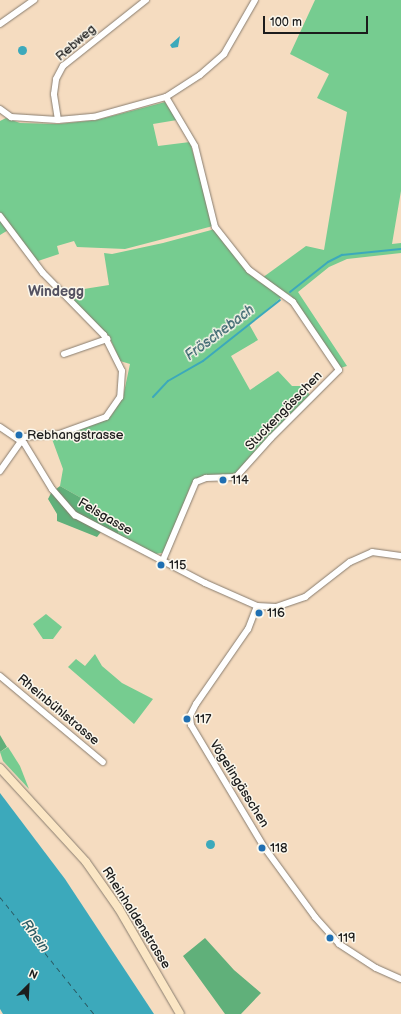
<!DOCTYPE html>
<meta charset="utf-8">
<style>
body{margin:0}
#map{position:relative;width:401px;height:1014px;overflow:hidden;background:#f5dcc0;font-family:"Balsamiq Sans",sans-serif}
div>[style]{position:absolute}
.green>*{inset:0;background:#76cc90}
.forest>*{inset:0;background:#60b07a}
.water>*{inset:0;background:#3ca9bb}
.round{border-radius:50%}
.stream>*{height:2px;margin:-1px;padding:0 1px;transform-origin:1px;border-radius:1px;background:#3ca9bb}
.ferry>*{height:1px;margin-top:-0.5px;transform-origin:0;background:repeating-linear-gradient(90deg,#2a5b64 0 5px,transparent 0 9px)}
.roads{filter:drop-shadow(0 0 1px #887c6e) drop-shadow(0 0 1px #887c6e)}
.minor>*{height:6px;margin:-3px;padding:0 3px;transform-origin:3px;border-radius:3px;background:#fff}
.secondary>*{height:8px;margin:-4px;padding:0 4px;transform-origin:4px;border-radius:4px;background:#fbe6c4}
.dots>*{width:11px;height:11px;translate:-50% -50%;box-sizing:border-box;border:2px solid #fbf7ec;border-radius:50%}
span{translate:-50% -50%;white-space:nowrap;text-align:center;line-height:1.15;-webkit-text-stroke:3px #fbf7ec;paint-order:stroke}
.street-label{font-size:13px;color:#1c1c1c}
.poi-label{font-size:13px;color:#1c1c1c}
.left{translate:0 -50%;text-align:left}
.neighbourhood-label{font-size:14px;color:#545261;font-weight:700}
.water-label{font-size:14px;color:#2a5b64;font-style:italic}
.north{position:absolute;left:8px;top:966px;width:40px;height:40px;-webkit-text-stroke:3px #fbf7ec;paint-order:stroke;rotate:24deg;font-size:11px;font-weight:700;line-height:16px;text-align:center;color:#1c1c1c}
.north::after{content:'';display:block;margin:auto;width:14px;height:18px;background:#1c1c1c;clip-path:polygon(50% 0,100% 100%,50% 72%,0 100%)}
.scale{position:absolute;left:263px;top:16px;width:105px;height:18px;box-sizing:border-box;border:2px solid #1c1c1c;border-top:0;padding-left:5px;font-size:12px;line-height:14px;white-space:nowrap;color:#1c1c1c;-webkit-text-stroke:3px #fbf7ec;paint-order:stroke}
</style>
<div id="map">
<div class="green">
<div style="clip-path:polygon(315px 0,401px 0,401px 191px,392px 244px,401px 243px,401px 253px,347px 259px,329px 267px,298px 292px,347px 366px,340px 368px,291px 296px,262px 278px,306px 246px,324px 250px,347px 112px,317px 98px,329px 74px,290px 54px)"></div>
<div style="clip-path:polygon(165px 102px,177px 120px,153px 124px,158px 146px,190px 142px,213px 226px,125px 249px,77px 247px,74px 241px,57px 246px,59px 254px,35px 262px,10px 229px,0 235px,0 121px,6px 118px,20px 123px,58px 124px,97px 120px)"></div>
<div style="clip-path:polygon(215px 229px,246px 269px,258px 281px,283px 296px,249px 324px,258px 340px,231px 356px,250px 390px,278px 371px,292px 386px,302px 386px,310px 395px,236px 473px,195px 480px,190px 487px,168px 547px,162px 553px,155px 554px,117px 535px,119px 531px,102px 521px,83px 499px,60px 486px,63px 469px,52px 439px,111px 416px,123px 397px,130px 364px,120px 361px,109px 336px,65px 292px,109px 285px,104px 253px,112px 254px,163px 243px)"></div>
<div style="clip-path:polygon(46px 614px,62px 627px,53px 639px,43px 639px,33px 624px)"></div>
<div style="clip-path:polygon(95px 654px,102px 666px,122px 683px,153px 699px,134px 724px,68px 667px,76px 659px,85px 666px)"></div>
<div style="clip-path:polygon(8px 747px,20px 766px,29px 789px,3px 761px,0 752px)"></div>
</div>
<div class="forest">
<div style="clip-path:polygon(60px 486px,83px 499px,102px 521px,119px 531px,117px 535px,104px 528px,97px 537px,57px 521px,57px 514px,48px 499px,51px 493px)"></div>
<div style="clip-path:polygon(0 735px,7px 747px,0 752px)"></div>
<div style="clip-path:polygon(205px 938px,234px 970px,261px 993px,241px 1014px,225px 1014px,183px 956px)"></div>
</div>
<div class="water">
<div style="clip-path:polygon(180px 36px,178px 47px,172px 48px,170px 45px)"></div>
<div class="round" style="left:17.5px;top:45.5px;width:9px;height:9px"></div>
<div style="clip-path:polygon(0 793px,65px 879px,154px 1014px,3px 1014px,0 1009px)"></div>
<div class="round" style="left:205.5px;top:839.5px;width:9px;height:9px"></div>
</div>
<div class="stream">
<div style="left:290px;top:292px;width:48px;rotate:-38.3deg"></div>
<div style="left:328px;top:262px;width:16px;rotate:-27deg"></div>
<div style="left:342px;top:255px;width:59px;rotate:-5.8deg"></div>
<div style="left:153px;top:397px;width:22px;rotate:-47deg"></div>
<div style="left:168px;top:381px;width:40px;rotate:-29.7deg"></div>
<div style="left:203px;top:361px;width:98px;rotate:-38.4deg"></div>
</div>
<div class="ferry">
<div style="left:0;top:897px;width:150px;rotate:51.2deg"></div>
</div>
<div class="roads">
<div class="minor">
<div style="left:0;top:24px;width:42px;rotate:-35.2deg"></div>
<div style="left:0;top:109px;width:14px;rotate:36deg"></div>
<div style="left:11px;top:117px;width:47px;rotate:3.7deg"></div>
<div style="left:58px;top:120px;width:36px;rotate:-5deg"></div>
<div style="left:94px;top:117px;width:75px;rotate:-15.5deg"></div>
<div style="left:166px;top:97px;width:40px;rotate:-32.9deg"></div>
<div style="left:200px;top:75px;width:32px;rotate:-41deg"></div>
<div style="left:224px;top:54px;width:62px;rotate:-60.1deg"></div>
<div style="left:58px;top:120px;width:26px;rotate:-99deg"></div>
<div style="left:54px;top:94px;width:15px;rotate:-82deg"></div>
<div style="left:56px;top:79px;width:15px;rotate:-62deg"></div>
<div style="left:63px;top:66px;width:106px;rotate:-38.5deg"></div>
<div style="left:0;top:216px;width:71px;rotate:53deg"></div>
<div style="left:43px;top:273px;width:87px;rotate:45.5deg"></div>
<div style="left:104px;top:335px;width:40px;rotate:63.4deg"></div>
<div style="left:122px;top:371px;width:26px;rotate:94deg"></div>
<div style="left:120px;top:397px;width:24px;rotate:125deg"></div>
<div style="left:106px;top:417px;width:50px;rotate:160.1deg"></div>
<div style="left:59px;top:434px;width:35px;rotate:175deg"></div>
<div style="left:24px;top:437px;width:42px;rotate:125.2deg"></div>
<div style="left:64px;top:354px;width:46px;rotate:-19.2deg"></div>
<div style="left:0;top:427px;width:29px;rotate:34deg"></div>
<div style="left:24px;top:443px;width:54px;rotate:58.7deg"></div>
<div style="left:52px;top:489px;width:35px;rotate:49deg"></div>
<div style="left:75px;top:515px;width:147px;rotate:27.6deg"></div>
<div style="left:205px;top:583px;width:57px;rotate:23.9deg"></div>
<div style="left:257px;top:606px;width:19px;rotate:3deg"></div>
<div style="left:276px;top:607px;width:31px;rotate:-19deg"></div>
<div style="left:305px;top:597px;width:57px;rotate:-37.9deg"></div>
<div style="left:350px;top:562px;width:24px;rotate:-24deg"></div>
<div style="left:372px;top:552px;width:29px;rotate:8deg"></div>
<div style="left:163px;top:560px;width:85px;rotate:-67.1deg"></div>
<div style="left:196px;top:482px;width:11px;rotate:-22deg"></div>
<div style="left:206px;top:478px;width:30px;rotate:-2deg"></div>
<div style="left:236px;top:477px;width:52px;rotate:-48.1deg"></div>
<div style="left:271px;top:438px;width:96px;rotate:-45deg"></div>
<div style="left:339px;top:370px;width:82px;rotate:-124.1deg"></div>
<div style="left:293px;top:302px;width:54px;rotate:-144deg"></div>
<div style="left:249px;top:270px;width:55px;rotate:-128.3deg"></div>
<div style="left:215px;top:227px;width:83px;rotate:-103.9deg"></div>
<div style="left:195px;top:146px;width:57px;rotate:-120.6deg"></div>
<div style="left:257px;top:606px;width:25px;rotate:111deg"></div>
<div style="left:248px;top:629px;width:91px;rotate:124.7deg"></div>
<div style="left:196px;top:704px;width:13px;rotate:117deg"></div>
<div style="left:190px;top:716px;width:9px;rotate:84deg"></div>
<div style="left:191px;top:725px;width:142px;rotate:59.1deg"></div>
<div style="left:264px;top:847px;width:87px;rotate:53.9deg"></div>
<div style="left:315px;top:917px;width:36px;rotate:48deg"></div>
<div style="left:339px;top:944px;width:44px;rotate:33deg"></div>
<div style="left:376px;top:968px;width:27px;rotate:24deg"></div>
<div style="left:0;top:676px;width:134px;rotate:39.9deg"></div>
</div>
<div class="secondary">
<div style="left:0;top:768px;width:127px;rotate:47.5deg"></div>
<div style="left:86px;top:862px;width:57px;rotate:54.9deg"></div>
<div style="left:119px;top:909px;width:121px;rotate:59.8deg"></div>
</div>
</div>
<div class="dots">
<div style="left:19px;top:435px;background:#1f6fb2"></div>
<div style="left:223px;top:480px;background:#1f6fb2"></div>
<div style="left:161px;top:565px;background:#1f6fb2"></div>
<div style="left:259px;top:613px;background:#1f6fb2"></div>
<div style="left:187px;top:719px;background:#1f6fb2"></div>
<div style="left:262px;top:848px;background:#1f6fb2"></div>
<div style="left:330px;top:938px;background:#1f6fb2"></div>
</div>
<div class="street-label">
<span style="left:76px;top:43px;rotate:-41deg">Rebweg</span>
<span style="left:284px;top:411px;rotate:-46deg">Stuckengässchen</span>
<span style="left:105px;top:517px;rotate:30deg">Felsgasse</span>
<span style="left:58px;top:710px;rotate:40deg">Rheinbühlstrasse</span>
<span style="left:239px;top:784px;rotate:58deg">Vögelingässchen</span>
<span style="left:136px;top:918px;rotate:58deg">Rheinhaldenstrasse</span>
</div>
<div class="poi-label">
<span class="left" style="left:27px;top:435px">Rebhangstrasse</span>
<span class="left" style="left:231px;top:480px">114</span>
<span class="left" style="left:169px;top:565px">115</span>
<span class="left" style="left:267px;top:613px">116</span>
<span class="left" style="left:195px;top:719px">117</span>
<span class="left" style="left:270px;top:848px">118</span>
<span class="left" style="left:338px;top:938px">119</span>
</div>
<div class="neighbourhood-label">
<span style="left:56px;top:292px">Windegg</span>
</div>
<div class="water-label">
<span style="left:220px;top:333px;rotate:-37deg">Fröschebach</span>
<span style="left:35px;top:936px;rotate:54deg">Rhein</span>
</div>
<div class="north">N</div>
<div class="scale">100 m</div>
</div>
